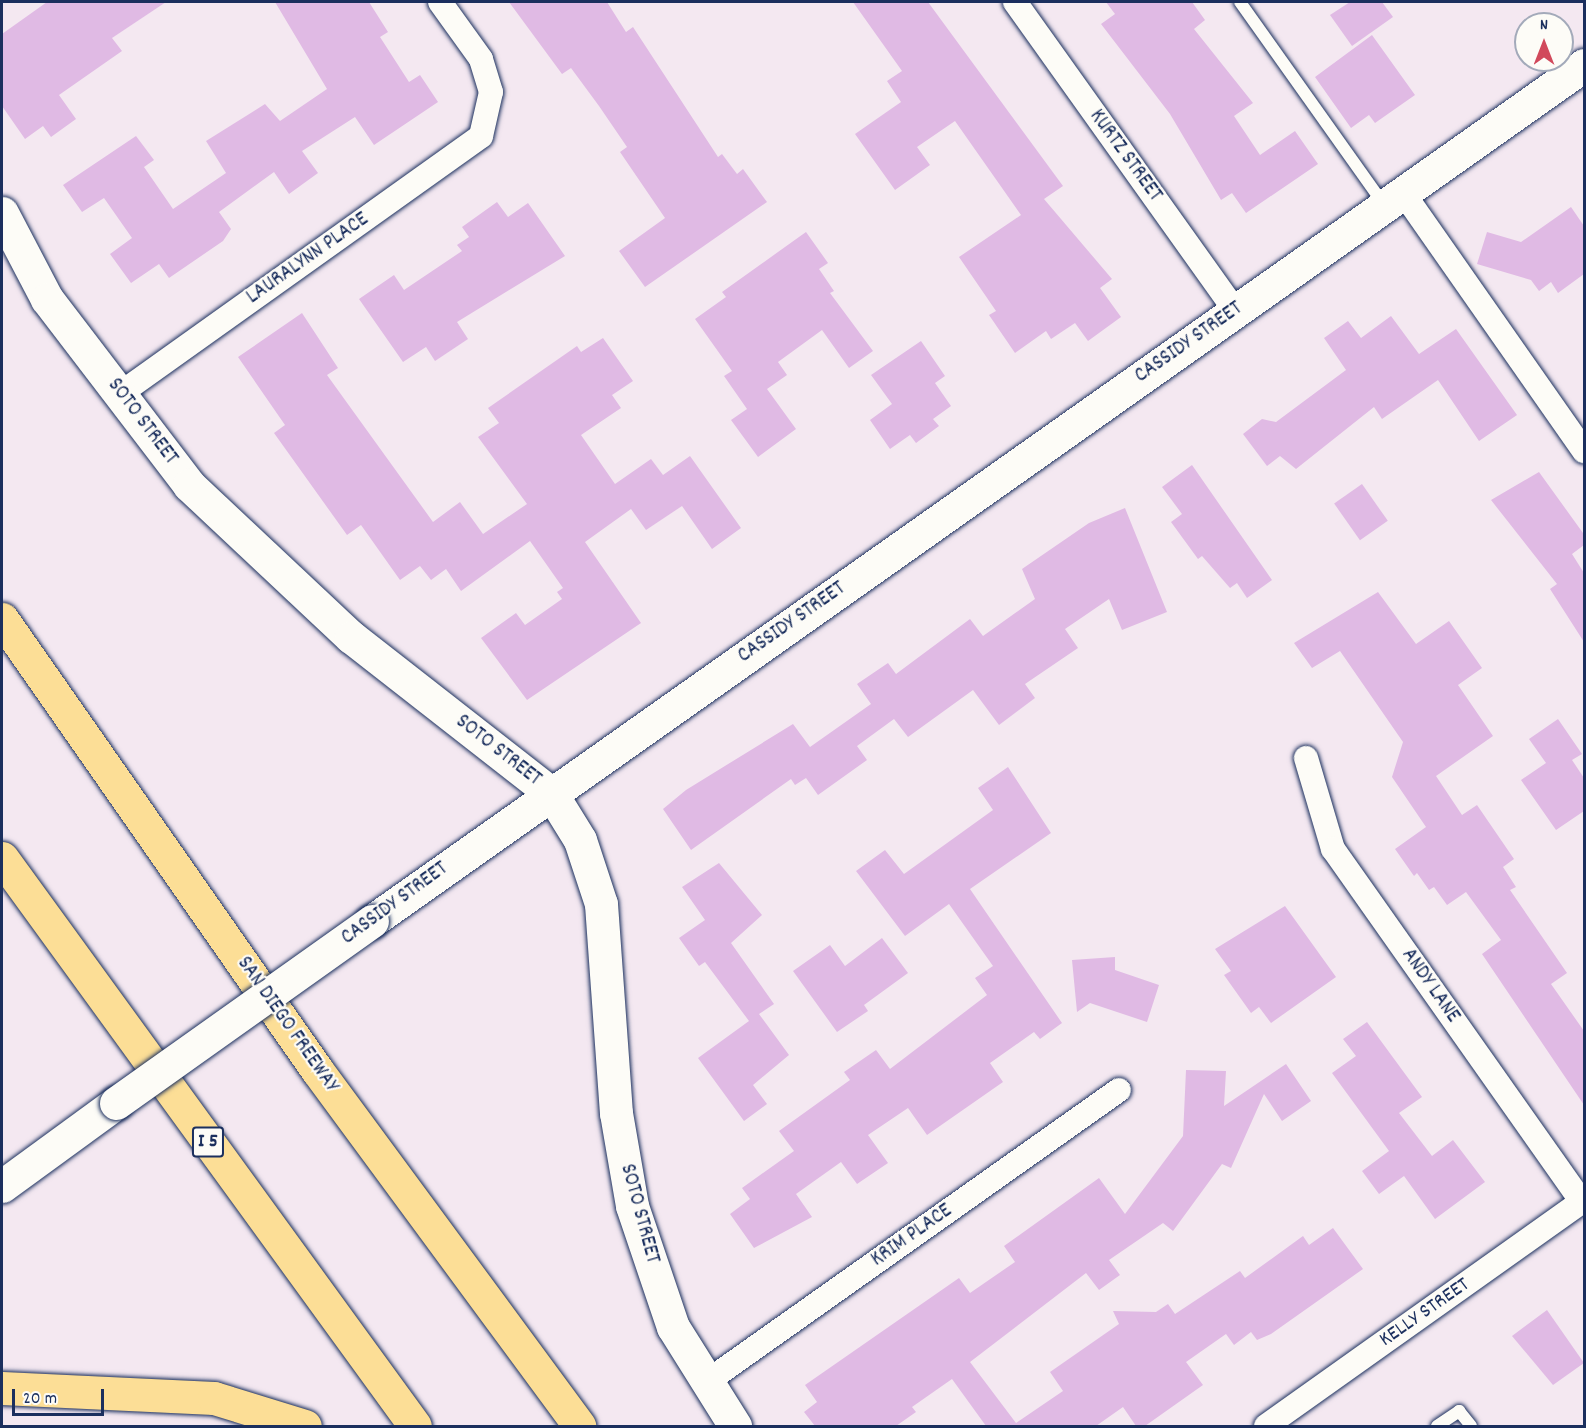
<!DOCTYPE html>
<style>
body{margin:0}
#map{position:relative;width:1586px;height:1428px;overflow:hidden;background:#f4e8f1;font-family:Dekko,sans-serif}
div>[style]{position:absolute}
.building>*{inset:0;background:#e0bae4;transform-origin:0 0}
.roads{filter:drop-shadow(0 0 2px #1b2f5e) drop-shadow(0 0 2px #1b2f5e)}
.lane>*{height:12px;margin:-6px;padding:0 6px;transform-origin:6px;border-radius:6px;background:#fdfcf7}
.street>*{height:24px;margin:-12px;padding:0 12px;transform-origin:12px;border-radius:12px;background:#fdfcf7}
.secondary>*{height:33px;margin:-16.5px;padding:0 16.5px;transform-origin:16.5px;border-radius:16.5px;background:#fdfcf7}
.highway>*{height:33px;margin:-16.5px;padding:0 16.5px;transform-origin:16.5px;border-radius:16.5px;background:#fcde96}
.bridges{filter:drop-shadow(0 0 2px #1b2f5e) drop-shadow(0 0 2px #1b2f5e)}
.secondary-bridge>*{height:33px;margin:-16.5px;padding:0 16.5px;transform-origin:16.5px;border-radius:16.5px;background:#fdfcf7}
span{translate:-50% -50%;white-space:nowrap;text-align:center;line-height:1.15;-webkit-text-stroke:4.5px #fdfcf7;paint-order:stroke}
.shield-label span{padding:2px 4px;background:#fdfcf7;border:2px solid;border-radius:4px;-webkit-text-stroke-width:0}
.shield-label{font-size:20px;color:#1b2f5e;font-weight:700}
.street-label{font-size:21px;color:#1b2f5e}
.frame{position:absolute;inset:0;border:3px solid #1b2f5e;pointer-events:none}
.north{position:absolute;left:1514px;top:12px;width:60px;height:60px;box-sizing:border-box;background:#fdfcf7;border:2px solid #a3aaba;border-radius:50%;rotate:0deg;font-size:16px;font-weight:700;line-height:24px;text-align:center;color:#1b2f5e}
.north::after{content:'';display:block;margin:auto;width:21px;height:27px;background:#d1495b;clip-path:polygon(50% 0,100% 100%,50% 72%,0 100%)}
.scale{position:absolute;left:12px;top:1389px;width:92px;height:27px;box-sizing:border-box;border:3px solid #1b2f5e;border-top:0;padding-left:8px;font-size:18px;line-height:21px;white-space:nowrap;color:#1b2f5e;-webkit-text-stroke:4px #fdfcf7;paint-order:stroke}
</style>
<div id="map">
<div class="building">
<div style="clip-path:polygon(47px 2px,166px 2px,112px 38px,122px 51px,59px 95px,76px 119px,51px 137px,43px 126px,25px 139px,2px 106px,2px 34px)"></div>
<div style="clip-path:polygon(275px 2px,369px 2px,388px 32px,380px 37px,409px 82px,420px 75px,438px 102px,374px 145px,355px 117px,302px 151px,318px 173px,289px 194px,274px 172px,219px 212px,231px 229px,223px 241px,169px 278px,159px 264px,131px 283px,110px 254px,132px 238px,104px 198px,82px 212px,63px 185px,136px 136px,154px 160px,144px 167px,173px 209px,226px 173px,206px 141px,265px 104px,280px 121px,327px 89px)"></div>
<div style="clip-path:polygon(509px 2px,607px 2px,626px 32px,633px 27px,718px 157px,722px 154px,737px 174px,743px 169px,767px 202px,645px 287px,619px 251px,665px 218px,620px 152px,627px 147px,599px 106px,571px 68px,562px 74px)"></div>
<div style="clip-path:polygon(853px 2px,928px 2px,1063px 186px,1044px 199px,1112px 279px,1100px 288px,1121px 317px,1088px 341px,1075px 323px,1051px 339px,1046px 331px,1015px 353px,989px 315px,996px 311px,959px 257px,1021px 215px,955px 121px,917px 147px,930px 165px,895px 190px,855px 134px,901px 102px,887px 81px,902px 71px)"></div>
<div style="clip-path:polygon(1106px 2px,1192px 2px,1205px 20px,1194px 29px,1253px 103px,1234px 116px,1260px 155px,1295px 131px,1318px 164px,1246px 213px,1232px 193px,1221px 200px,1170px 114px,1101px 24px,1115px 14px)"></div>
<div style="clip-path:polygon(1350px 2px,1382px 2px,1393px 17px,1352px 46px,1330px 15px)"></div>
<div style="clip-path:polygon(1372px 35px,1415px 95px,1375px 123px,1369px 115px,1351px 128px,1315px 77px)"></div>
<div style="clip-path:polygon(497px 202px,508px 217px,528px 203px,565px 256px,457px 322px,468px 339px,435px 361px,426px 347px,403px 362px,359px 299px,394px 275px,404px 290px,462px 251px,457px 245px,469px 237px,462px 227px)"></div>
<div style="clip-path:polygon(1571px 207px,1584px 226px,1584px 274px,1558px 293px,1551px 282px,1539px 291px,1531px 280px,1477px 264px,1487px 232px,1521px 242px)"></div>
<div style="clip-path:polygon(806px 232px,828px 263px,819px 269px,834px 291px,830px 293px,873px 351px,849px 368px,822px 330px,778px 362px,787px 375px,767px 389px,796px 429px,758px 457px,731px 420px,747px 409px,724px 376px,732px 371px,695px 319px,726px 297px,722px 292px)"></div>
<div style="clip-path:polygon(302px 313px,338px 368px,327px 375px,433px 522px,460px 502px,483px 534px,527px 504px,478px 437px,499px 423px,488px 408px,577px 346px,581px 352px,603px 338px,633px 381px,612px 395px,621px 408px,581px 435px,615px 484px,651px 459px,663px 475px,690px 456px,741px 528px,712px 549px,682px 506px,646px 530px,631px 509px,585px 542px,641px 623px,527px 700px,481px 638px,516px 613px,525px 625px,562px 599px,557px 592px,563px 588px,530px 541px,461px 591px,446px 569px,431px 580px,420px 566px,400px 580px,361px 525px,347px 535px,274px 433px,285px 425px,238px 357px)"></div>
<div style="clip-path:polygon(1391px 316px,1419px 354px,1456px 329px,1517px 415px,1479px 441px,1438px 380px,1382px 419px,1374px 407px,1296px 469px,1280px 456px,1267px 466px,1243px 434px,1262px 419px,1276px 422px,1346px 370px,1324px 338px,1348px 321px,1361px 338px)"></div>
<div style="clip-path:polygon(921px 341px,945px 376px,935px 383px,951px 406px,933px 419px,939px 426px,916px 443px,910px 435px,890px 449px,870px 420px,892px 404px,871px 375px)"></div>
<div style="clip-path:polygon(1192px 465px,1272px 580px,1247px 598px,1237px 583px,1230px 588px,1202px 556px,1198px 559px,1171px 522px,1182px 514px,1162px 487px)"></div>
<div style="clip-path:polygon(1539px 472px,1583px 533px,1584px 545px,1572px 554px,1584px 573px,1584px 642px,1550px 589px,1557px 584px,1491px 500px)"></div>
<div style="left:1362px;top:484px;width:45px;height:34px;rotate:55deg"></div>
<div style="clip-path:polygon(1125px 508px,1167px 612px,1122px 630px,1109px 599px,1065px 629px,1078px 648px,1025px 684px,1035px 698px,999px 725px,973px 690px,908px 737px,894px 719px,857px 746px,867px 760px,818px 795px,806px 778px,795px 785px,791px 779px,691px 850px,663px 809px,686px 790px,793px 724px,810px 747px,871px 704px,857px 684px,888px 663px,896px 674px,970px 619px,983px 636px,1035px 599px,1022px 569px,1089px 523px)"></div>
<div style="clip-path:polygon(1378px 592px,1416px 644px,1449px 621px,1482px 668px,1458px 685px,1493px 736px,1436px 776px,1462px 815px,1477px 805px,1514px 859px,1503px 867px,1516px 887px,1510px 890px,1567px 973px,1551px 984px,1584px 1031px,1584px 1105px,1482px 954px,1501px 940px,1466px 892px,1447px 905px,1434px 887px,1429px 890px,1417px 873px,1414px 876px,1395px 849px,1426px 827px,1392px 777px,1403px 742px,1340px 651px,1312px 668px,1294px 643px)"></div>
<div style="clip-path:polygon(1558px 719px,1582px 754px,1572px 760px,1584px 778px,1584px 811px,1556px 830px,1521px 780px,1546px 763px,1529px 739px)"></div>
<div style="clip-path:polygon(1008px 767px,1051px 833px,970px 889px,1062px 1023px,1040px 1039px,1034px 1032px,990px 1063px,1003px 1082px,927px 1135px,908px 1108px,868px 1135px,888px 1163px,857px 1184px,841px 1162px,796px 1194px,812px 1217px,754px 1248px,730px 1214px,750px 1199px,742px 1188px,794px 1151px,779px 1131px,850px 1080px,844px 1072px,876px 1050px,890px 1069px,987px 995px,975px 978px,993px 966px,949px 904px,905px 936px,856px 871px,885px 850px,904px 874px,993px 810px,978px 788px)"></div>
<div style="clip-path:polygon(719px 863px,762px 915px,731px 943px,774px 1004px,759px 1014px,789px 1055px,753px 1085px,767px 1104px,744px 1121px,698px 1058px,749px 1021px,705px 962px,699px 966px,679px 938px,705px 920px,682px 887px)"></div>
<div style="clip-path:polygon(1285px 906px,1336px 977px,1271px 1023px,1259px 1007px,1251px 1013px,1224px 975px,1231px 971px,1215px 949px)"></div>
<div style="clip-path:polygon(882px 938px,908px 973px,864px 1005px,868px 1011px,837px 1032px,793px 971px,830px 945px,845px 966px)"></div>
<div style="clip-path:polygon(1115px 957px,1115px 970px,1159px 985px,1147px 1022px,1090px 1003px,1077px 1012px,1072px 960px)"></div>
<div style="clip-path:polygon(1367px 1022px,1422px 1097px,1399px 1113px,1432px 1156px,1453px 1140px,1485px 1182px,1435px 1219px,1404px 1176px,1379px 1194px,1362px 1171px,1389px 1151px,1332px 1073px,1356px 1056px,1343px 1039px)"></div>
<div style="clip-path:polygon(1286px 1064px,1311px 1101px,1282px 1121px,1264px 1094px,1231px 1168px,1222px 1164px,1173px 1231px,1163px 1223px,1109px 1260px,1120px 1275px,1099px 1290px,1086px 1273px,970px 1362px,1016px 1423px,1063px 1391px,1050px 1372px,1119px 1324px,1113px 1311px,1156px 1312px,1168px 1304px,1175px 1314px,1240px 1271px,1245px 1278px,1303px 1236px,1309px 1245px,1333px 1228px,1363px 1269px,1271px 1334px,1257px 1340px,1251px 1332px,1234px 1345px,1226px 1334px,1186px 1362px,1203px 1385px,1145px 1426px,1136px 1426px,1123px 1407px,1096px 1426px,986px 1426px,952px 1379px,912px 1407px,916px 1412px,896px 1426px,815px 1426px,804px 1412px,817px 1402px,805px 1385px,959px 1278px,970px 1293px,1015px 1262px,1004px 1246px,1099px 1178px,1125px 1214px,1183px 1136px,1186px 1070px,1226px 1071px,1224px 1106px)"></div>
<div style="clip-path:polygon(1547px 1310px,1584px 1363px,1553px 1385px,1512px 1336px)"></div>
</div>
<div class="roads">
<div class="lane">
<div style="left:1240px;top:2px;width:249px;rotate:54.6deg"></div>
<div style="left:1437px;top:1426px;width:27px;rotate:-34deg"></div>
<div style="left:1459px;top:1411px;width:19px;rotate:51deg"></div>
</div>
<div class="street">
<div style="left:1015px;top:2px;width:379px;rotate:54.5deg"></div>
<div style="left:1404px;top:194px;width:314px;rotate:55deg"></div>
<div style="left:121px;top:393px;width:442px;rotate:-35.5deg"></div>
<div style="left:481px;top:136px;width:45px;rotate:-77.2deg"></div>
<div style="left:491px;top:92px;width:34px;rotate:-107deg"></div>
<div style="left:481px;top:59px;width:70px;rotate:-125.7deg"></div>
<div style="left:1306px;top:758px;width:95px;rotate:73.5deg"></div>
<div style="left:1333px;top:849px;width:432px;rotate:54.8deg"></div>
<div style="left:705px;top:1383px;width:507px;rotate:-35.29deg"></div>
<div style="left:1266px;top:1426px;width:390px;rotate:-35.4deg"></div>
</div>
<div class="secondary">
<div style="left:2px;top:213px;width:97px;rotate:62.4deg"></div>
<div style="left:47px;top:299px;width:234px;rotate:52.6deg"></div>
<div style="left:189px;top:485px;width:222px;rotate:43.2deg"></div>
<div style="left:351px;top:637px;width:254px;rotate:38deg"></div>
<div style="left:551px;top:793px;width:55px;rotate:58.3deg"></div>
<div style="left:580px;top:840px;width:67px;rotate:71.8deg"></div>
<div style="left:601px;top:904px;width:210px;rotate:85.9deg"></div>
<div style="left:616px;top:1113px;width:94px;rotate:80.2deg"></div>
<div style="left:632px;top:1206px;width:128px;rotate:71.3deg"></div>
<div style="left:673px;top:1327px;width:117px;rotate:57.9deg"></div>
<div style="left:372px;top:921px;width:1484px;rotate:-35.23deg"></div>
<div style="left:2px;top:1186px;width:141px;rotate:-36.1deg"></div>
</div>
<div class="highway">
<div style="left:2px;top:619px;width:550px;rotate:55.07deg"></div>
<div style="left:317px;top:1070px;width:442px;rotate:53.6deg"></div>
<div style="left:2px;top:858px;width:702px;rotate:53.98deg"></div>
<div style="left:2px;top:1388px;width:212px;rotate:2.7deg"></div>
<div style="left:214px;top:1398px;width:95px;rotate:17.1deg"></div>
</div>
</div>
<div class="bridges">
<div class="secondary-bridge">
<div style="left:116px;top:1103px;width:314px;rotate:-35.4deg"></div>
</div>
</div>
<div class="shield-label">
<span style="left:208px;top:1142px">I 5</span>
</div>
<div class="street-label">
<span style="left:1125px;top:156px;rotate:54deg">KURTZ STREET</span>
<span style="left:308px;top:259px;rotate:-35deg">LAURALYNN PLACE</span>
<span style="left:1189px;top:343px;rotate:-35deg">CASSIDY STREET</span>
<span style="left:142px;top:422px;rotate:53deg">SOTO STREET</span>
<span style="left:792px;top:623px;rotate:-35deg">CASSIDY STREET</span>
<span style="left:498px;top:751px;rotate:38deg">SOTO STREET</span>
<span style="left:395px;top:904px;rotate:-36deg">CASSIDY STREET</span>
<span style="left:1430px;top:986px;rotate:55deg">ANDY LANE</span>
<span style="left:287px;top:1025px;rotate:55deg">SAN DIEGO FREEWAY</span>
<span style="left:639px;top:1214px;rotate:75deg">SOTO STREET</span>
<span style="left:912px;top:1236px;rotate:-35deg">KRIM PLACE</span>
<span style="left:1425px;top:1313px;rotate:-35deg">KELLY STREET</span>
</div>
<div class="frame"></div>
<div class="north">N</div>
<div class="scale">20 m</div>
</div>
